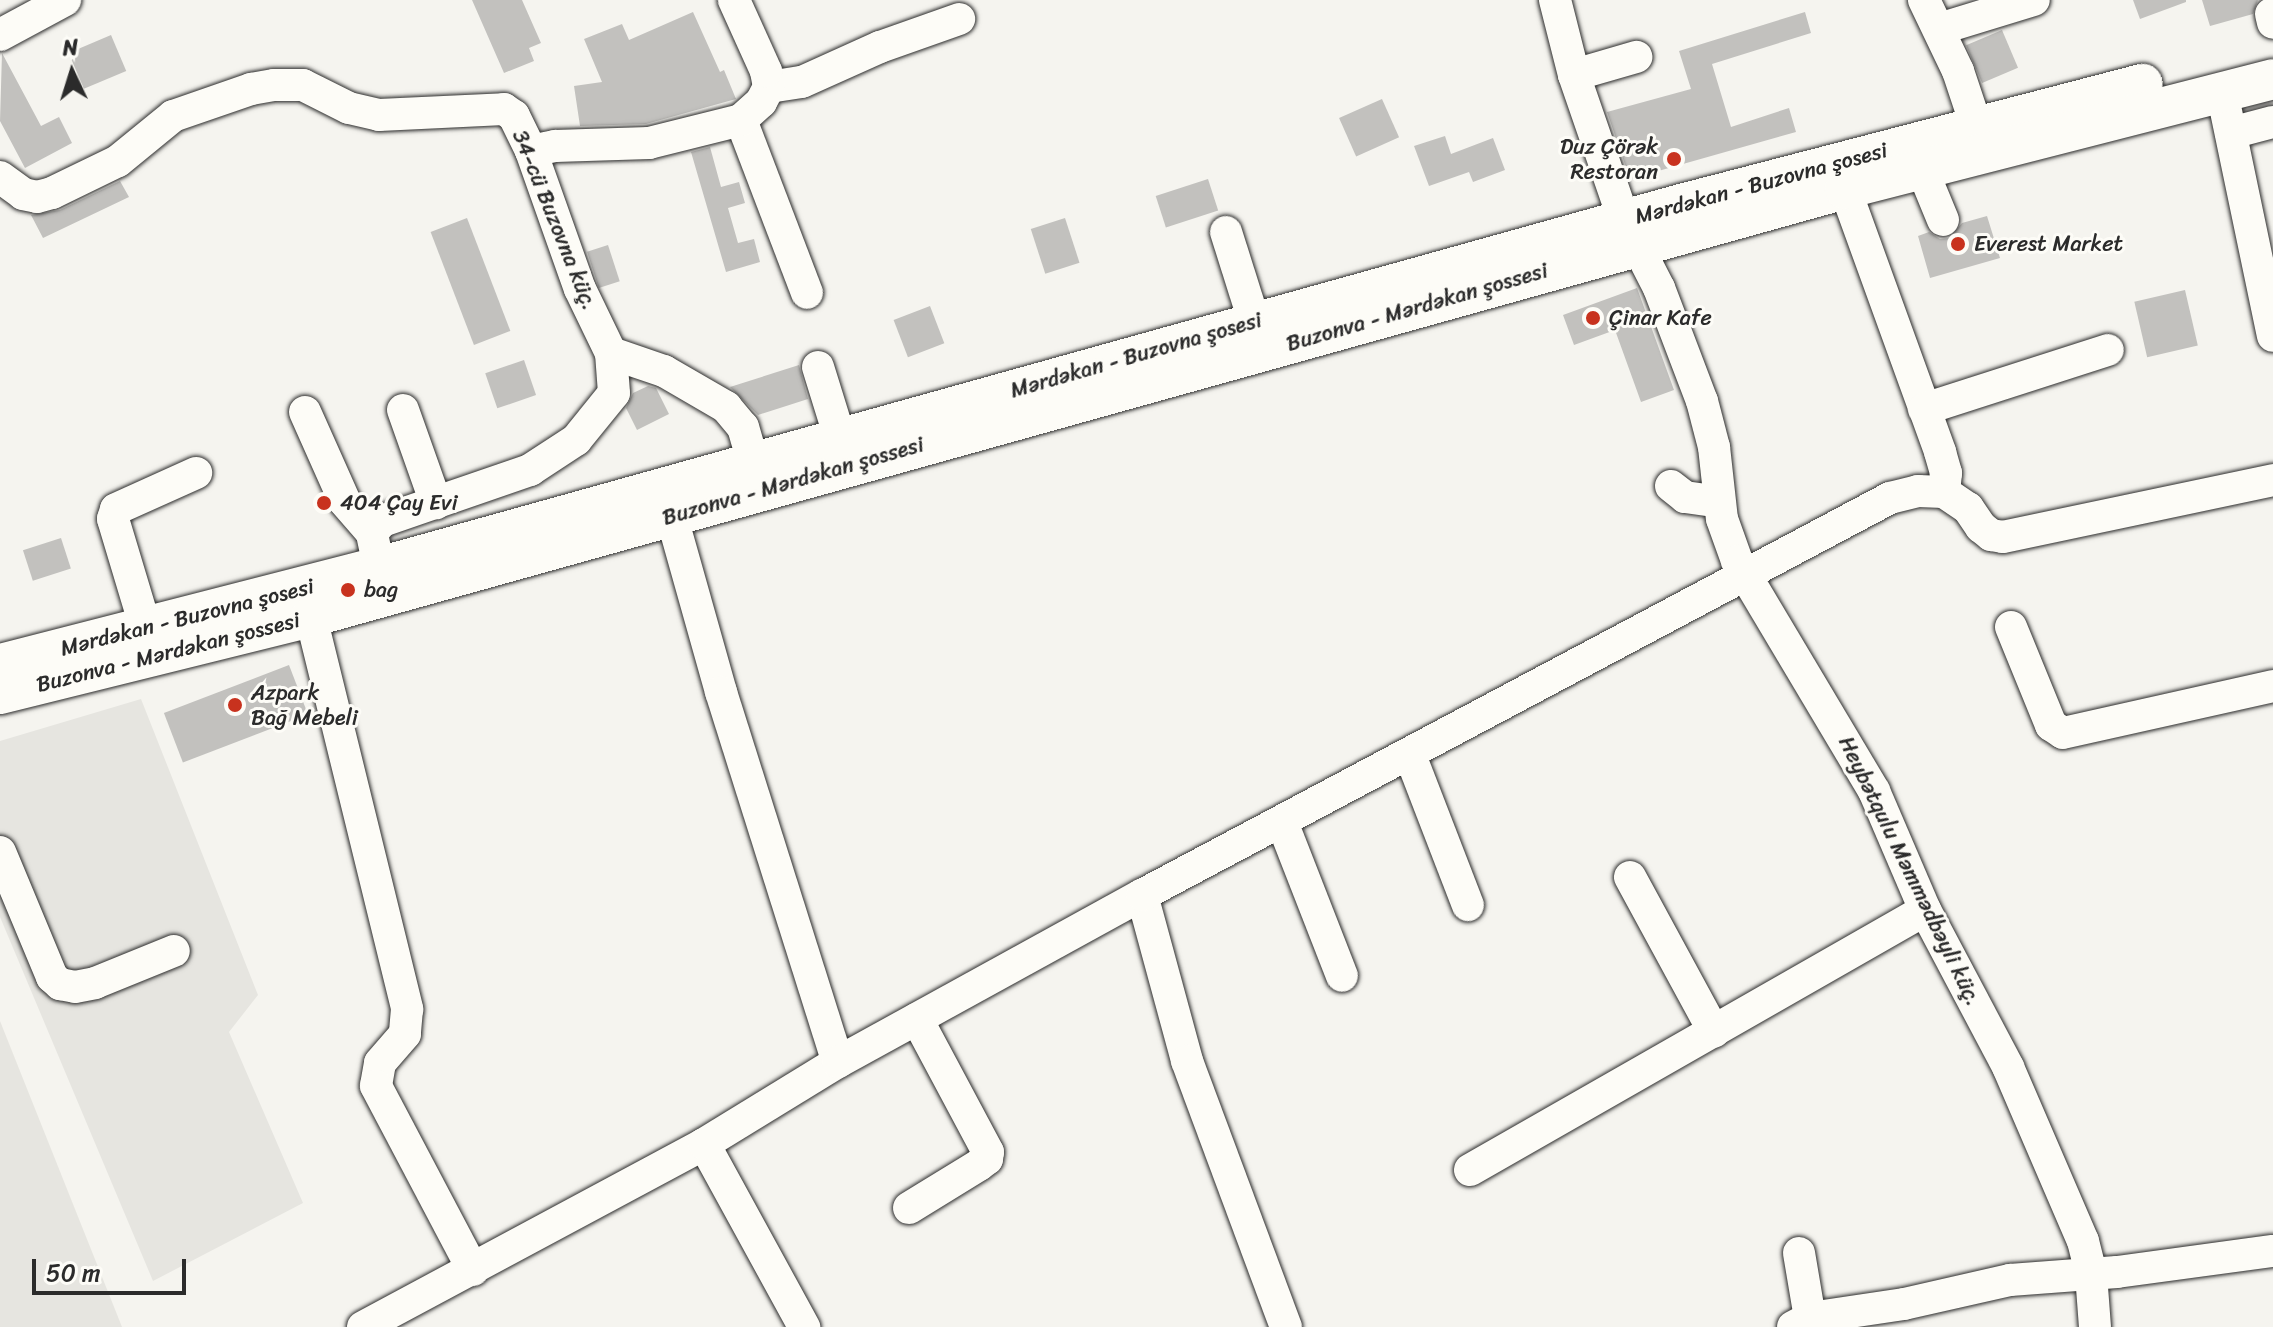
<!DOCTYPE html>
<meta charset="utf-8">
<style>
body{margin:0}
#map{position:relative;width:2273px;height:1327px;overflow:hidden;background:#f5f4ef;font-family:Sriracha,sans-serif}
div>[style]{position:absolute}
.built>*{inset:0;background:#e6e5e0}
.building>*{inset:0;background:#c2c1be;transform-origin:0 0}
.roads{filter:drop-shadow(0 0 2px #2b2b2b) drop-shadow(0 0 2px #2b2b2b)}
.minor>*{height:32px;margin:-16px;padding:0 16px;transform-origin:16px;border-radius:16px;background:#fdfcf7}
.major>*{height:40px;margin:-20px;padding:0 20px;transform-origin:20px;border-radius:20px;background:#fdfcf7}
.dots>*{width:22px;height:22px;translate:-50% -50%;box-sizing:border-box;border:4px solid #fdfcf7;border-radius:50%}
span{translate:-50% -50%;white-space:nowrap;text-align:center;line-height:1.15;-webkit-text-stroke:6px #fdfcf7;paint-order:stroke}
.poi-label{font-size:22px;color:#2b2b2b}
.right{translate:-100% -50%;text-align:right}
.left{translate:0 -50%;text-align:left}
.street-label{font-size:22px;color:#2b2b2b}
.north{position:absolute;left:32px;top:32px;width:80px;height:80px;-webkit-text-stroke:6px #fdfcf7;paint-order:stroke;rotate:356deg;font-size:22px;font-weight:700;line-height:32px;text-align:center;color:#2b2b2b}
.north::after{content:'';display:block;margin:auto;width:28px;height:36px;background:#2b2b2b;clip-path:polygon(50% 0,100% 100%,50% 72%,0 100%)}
.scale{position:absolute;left:32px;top:1259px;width:154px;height:36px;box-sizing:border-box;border:4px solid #2b2b2b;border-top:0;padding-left:10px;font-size:24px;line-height:28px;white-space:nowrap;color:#2b2b2b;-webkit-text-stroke:6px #fdfcf7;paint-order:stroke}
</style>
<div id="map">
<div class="built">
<div style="clip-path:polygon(141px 699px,258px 995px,229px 1032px,303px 1203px,153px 1281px,0 917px,0 741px)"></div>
<div style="clip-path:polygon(0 1021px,122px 1327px,0 1327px)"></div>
</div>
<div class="building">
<div style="clip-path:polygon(472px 0,522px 0,541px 43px,529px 48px,534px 61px,504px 73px)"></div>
<div style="clip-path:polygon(2133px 0,2186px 0,2186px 2px,2140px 19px)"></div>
<div style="clip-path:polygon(2202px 0,2258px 0,2253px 14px,2210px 26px)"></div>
<div style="clip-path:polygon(693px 12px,720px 72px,724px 70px,736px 99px,646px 124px,580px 126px,574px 86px,602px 82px,584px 39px,622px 24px,629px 40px)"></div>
<div style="clip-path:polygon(1805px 12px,1811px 33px,1712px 64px,1731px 127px,1789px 108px,1796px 132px,1630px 179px,1607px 112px,1691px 89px,1679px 51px)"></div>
<div style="left:2002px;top:30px;width:41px;height:39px;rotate:67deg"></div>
<div style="left:111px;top:35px;width:39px;height:46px;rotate:67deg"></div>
<div style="clip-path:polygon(2px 53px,41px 126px,59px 117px,72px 143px,25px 168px,0 121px)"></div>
<div style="left:1382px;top:99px;width:42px;height:47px;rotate:66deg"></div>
<div style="clip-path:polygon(1445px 136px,1451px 154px,1493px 138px,1505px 170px,1473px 182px,1469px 172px,1429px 186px,1414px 146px)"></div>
<div style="clip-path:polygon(710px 147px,721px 187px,739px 182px,745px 203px,728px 208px,738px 243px,754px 239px,760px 262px,726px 272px,691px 152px)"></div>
<div style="left:1208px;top:179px;width:33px;height:55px;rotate:72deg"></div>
<div style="clip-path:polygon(120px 181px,129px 197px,43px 238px,31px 215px,60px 210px)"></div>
<div style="clip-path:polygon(1987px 216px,2000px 258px,1930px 278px,1918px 236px,1929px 232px,1940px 239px,1949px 238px,1962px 223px)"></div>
<div style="left:467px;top:218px;width:121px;height:39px;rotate:69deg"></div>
<div style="left:1065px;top:218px;width:47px;height:36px;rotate:72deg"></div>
<div style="left:608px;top:245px;width:38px;height:22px;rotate:72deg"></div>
<div style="clip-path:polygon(1637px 288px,1674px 390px,1641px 402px,1615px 330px,1574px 345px,1563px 315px)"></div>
<div style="left:2185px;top:290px;width:57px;height:52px;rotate:77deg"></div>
<div style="left:930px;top:306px;width:40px;height:39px;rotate:69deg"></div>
<div style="left:524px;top:360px;width:37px;height:41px;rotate:71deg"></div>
<div style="clip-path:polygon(799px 365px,808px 399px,758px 415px,730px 387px)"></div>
<div style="clip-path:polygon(648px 386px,656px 388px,669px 414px,637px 430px,626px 408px,633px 393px)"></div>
<div style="left:61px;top:538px;width:32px;height:40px;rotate:72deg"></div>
<div style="left:289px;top:665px;width:53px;height:134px;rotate:69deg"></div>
</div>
<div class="roads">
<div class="minor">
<div style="left:1555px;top:0;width:77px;rotate:75.8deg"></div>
<div style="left:1574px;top:75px;width:153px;rotate:71deg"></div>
<div style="left:1924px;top:0;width:79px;rotate:64.4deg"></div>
<div style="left:1958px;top:71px;width:57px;rotate:71.6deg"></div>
<div style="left:2271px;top:14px;width:9px;rotate:77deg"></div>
<div style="left:1939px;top:29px;width:99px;rotate:-17deg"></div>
<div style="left:0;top:35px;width:74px;rotate:-28.3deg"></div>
<div style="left:1574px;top:75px;width:65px;rotate:-16.2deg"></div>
<div style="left:769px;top:87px;width:33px;rotate:-9deg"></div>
<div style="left:802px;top:82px;width:85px;rotate:-24.2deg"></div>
<div style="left:880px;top:47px;width:84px;rotate:-19.5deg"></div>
<div style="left:2222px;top:92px;width:249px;rotate:78.2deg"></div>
<div style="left:741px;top:120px;width:185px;rotate:69.1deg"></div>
<div style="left:2231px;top:133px;width:43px;rotate:-14.7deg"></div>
<div style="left:531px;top:151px;width:25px;rotate:-12deg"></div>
<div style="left:555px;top:146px;width:94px;rotate:-1.8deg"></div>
<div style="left:649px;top:143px;width:95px;rotate:-14deg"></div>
<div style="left:741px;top:120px;width:27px;rotate:-42deg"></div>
<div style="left:761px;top:102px;width:17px;rotate:-62deg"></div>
<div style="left:769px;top:87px;width:16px;rotate:-101deg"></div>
<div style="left:766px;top:71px;width:78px;rotate:-114.3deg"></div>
<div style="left:1922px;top:169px;width:55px;rotate:67.6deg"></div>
<div style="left:0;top:177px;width:29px;rotate:36deg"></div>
<div style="left:23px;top:194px;width:14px;rotate:12deg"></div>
<div style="left:37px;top:197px;width:16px;rotate:-15deg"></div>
<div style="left:52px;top:193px;width:73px;rotate:-25.9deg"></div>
<div style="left:118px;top:161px;width:71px;rotate:-39.3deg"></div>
<div style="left:173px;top:116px;width:83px;rotate:-19.1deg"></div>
<div style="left:251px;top:89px;width:23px;rotate:-10deg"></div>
<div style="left:274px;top:85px;width:29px"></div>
<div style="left:303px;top:85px;width:51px;rotate:26.6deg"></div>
<div style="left:349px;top:108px;width:31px;rotate:13deg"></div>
<div style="left:379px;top:115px;width:125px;rotate:-2.7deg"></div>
<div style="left:504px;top:109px;width:12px;rotate:35deg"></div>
<div style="left:514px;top:116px;width:39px;rotate:64deg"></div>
<div style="left:531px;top:151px;width:146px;rotate:70.5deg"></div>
<div style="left:580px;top:289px;width:71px;rotate:64.2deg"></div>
<div style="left:611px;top:353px;width:56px;rotate:18.8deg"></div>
<div style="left:664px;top:371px;width:72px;rotate:30.1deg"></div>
<div style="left:726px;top:407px;width:26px;rotate:50deg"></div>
<div style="left:743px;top:427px;width:36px;rotate:74deg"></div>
<div style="left:1845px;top:189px;width:280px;rotate:70.1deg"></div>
<div style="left:1940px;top:452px;width:22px;rotate:74deg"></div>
<div style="left:1946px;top:473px;width:19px;rotate:96deg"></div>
<div style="left:1226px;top:232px;width:93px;rotate:72.5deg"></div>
<div style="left:1638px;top:247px;width:46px;rotate:62.9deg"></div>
<div style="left:1659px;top:288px;width:121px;rotate:69.2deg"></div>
<div style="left:1702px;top:401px;width:48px;rotate:75.4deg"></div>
<div style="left:1714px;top:447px;width:72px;rotate:83.7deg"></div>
<div style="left:1722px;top:519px;width:45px;rotate:70.3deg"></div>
<div style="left:1737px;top:561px;width:268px;rotate:59.2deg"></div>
<div style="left:1874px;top:791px;width:129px;rotate:66.8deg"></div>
<div style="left:1925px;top:910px;width:178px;rotate:62.1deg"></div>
<div style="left:2008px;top:1067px;width:189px;rotate:66.7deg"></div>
<div style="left:2083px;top:1241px;width:34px;rotate:76deg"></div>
<div style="left:2091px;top:1274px;width:53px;rotate:85.7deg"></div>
<div style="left:818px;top:367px;width:74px;rotate:72.8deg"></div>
<div style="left:1924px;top:409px;width:193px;rotate:-17.8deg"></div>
<div style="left:403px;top:410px;width:99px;rotate:70.5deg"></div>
<div style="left:305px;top:412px;width:98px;rotate:66deg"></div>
<div style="left:345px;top:502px;width:41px;rotate:48.9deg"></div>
<div style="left:1671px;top:486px;width:18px;rotate:38deg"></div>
<div style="left:1685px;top:497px;width:34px;rotate:8deg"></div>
<div style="left:671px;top:514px;width:185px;rotate:74.3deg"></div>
<div style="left:721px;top:692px;width:388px;rotate:72.5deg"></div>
<div style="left:379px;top:567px;width:35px;rotate:-102deg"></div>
<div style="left:372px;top:533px;width:16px;rotate:-50deg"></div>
<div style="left:382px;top:521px;width:157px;rotate:-19deg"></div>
<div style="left:530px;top:470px;width:55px;rotate:-33.1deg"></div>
<div style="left:576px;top:440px;width:60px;rotate:-51deg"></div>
<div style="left:614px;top:393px;width:40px;rotate:-94.3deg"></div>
<div style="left:311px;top:617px;width:404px;rotate:76.2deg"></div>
<div style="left:407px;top:1009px;width:25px;rotate:95deg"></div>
<div style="left:405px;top:1034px;width:38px;rotate:131deg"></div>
<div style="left:380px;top:1063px;width:23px;rotate:100deg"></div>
<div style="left:376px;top:1086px;width:208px;rotate:62.2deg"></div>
<div style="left:2011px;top:627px;width:106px;rotate:67.8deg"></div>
<div style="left:2051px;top:725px;width:14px;rotate:34deg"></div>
<div style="left:2063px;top:733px;width:215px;rotate:-12.6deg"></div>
<div style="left:146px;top:629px;width:115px;rotate:-106.7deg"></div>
<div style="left:113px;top:519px;width:10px;rotate:-73deg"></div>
<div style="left:116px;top:509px;width:88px;rotate:-24.2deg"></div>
<div style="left:1410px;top:755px;width:161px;rotate:68.9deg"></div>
<div style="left:1282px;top:822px;width:165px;rotate:68.7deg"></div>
<div style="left:0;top:852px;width:135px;rotate:67.4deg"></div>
<div style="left:52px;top:977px;width:11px;rotate:41deg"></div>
<div style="left:60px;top:984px;width:15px;rotate:11deg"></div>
<div style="left:75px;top:987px;width:20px;rotate:-11deg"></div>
<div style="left:95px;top:983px;width:85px;rotate:-22.1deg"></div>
<div style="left:1630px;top:877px;width:176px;rotate:61.5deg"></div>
<div style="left:1142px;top:895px;width:172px;rotate:74.8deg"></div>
<div style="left:1187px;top:1061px;width:284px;rotate:69.6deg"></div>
<div style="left:704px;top:1144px;width:209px;rotate:61.3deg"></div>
<div style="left:1470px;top:1170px;width:524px;rotate:-29.74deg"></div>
<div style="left:909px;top:1208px;width:82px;rotate:-31.6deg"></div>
<div style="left:979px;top:1165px;width:10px;rotate:-37deg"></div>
<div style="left:987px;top:1159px;width:7px;rotate:-82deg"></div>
<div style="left:988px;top:1152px;width:151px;rotate:-118.1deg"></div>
<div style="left:1799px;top:1253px;width:66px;rotate:80.4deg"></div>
<div style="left:363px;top:1327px;width:387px;rotate:-28.2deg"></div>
<div style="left:704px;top:1144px;width:157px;rotate:-31.5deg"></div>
<div style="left:838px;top:1062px;width:347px;rotate:-28.8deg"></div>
<div style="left:1142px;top:895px;width:847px;rotate:-27.96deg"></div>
<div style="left:1890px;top:498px;width:29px;rotate:-14deg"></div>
<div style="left:1918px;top:491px;width:26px;rotate:2deg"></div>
<div style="left:1944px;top:492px;width:29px;rotate:34deg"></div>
<div style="left:1968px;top:508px;width:23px;rotate:56deg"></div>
<div style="left:1981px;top:527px;width:13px;rotate:39deg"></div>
<div style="left:1991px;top:535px;width:12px;rotate:9deg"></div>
<div style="left:2003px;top:537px;width:276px;rotate:-11.9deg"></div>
<div style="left:1793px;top:1327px;width:19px;rotate:-28deg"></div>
<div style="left:1810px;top:1318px;width:95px;rotate:-8.5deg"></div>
<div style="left:1904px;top:1304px;width:109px;rotate:-12.8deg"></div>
<div style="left:2010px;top:1280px;width:107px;rotate:-4.3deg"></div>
<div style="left:2117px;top:1272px;width:157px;rotate:-7.7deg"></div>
</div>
<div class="major">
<div style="left:0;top:664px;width:391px;rotate:-14.4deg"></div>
<div style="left:379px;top:567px;width:1352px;rotate:-15.58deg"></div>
<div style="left:1681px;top:204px;width:477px;rotate:-14.6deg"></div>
<div style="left:0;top:694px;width:320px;rotate:-13.9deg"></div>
<div style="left:311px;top:617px;width:1593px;rotate:-15.59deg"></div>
<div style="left:1845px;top:189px;width:442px;rotate:-14.4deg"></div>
</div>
</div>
<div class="dots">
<div style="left:1674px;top:159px;background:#c8321e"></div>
<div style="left:1958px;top:244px;background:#c8321e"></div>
<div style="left:1593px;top:318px;background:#c8321e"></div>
<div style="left:324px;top:503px;background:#c8321e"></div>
<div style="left:348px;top:590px;background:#c8321e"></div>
<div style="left:235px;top:705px;background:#c8321e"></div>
</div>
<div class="poi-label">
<span class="right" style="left:1658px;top:159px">Duz Çörək<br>Restoran</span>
<span class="left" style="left:1974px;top:244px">Everest Market</span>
<span class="left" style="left:1609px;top:318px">Çinar Kafe</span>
<span class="left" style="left:340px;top:503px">404 Çay Evi</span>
<span class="left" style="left:364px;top:590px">bag</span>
<span class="left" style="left:251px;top:705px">Azpark<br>Bağ Mebeli</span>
</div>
<div class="street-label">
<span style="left:1761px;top:183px;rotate:-15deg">Mərdəkan - Buzovna şosesi</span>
<span style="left:555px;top:220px;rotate:68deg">34-cü Buzovna küç.</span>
<span style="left:1417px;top:307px;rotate:-16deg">Buzonva - Mərdəkan şossesi</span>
<span style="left:1136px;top:355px;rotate:-16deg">Mərdəkan - Buzovna şosesi</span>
<span style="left:793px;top:481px;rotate:-16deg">Buzonva - Mərdəkan şossesi</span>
<span style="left:187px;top:617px;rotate:-14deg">Mərdəkan - Buzovna şosesi</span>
<span style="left:168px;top:652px;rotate:-14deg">Buzonva - Mərdəkan şossesi</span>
<span style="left:1910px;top:871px;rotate:64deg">Heybətqulu Məmmədbəyli küç.</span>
</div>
<div class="north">N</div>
<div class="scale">50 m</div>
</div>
